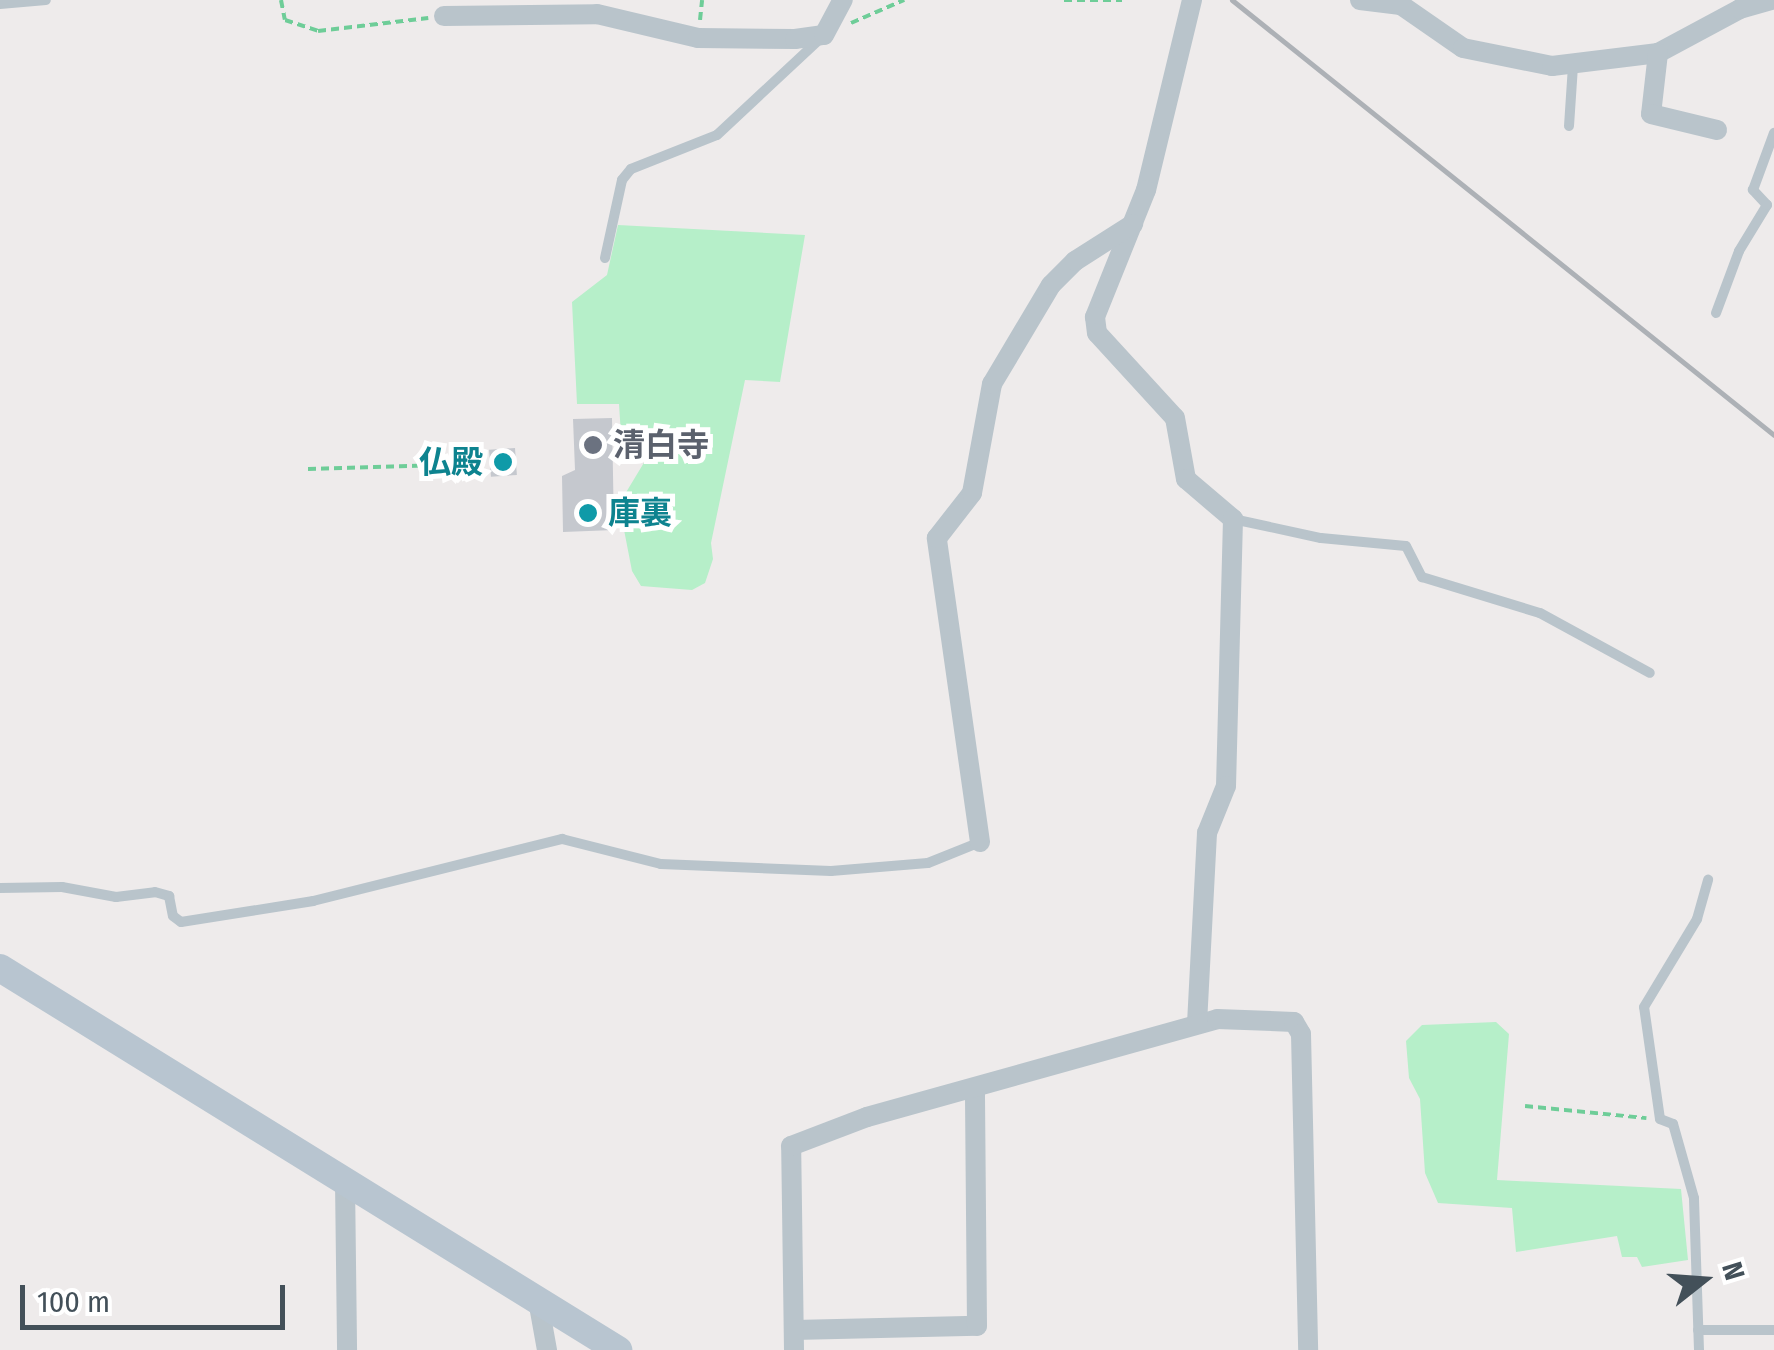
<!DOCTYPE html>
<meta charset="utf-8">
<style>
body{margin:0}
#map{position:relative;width:1774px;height:1350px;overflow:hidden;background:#eeebeb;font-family:"Fira Sans Condensed","Noto Sans JP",sans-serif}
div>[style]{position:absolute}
.green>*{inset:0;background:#b6efc9}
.building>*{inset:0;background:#c5c8ce;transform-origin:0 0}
.path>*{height:4px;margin-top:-2px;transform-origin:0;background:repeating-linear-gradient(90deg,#6ecd98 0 8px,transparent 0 13px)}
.lane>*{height:10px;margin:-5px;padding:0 5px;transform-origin:5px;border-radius:5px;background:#b9c4cb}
.street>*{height:20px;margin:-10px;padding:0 10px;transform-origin:10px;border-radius:10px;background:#b9c4cb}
.secondary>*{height:28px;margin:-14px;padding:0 14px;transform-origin:14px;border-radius:14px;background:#b8c5d0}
.rail>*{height:5px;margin:-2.5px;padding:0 2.5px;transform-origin:2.5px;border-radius:2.5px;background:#adb1b6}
.dots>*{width:28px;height:28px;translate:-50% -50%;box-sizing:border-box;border:5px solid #fff;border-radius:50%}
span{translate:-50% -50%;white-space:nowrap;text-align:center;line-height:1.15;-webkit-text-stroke:10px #fff;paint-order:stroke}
.worship-label{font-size:32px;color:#5b616d;font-weight:700}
.left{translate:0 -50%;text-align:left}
.culture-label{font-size:32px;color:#0d838f;font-weight:700}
.right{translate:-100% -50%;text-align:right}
.north{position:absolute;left:1654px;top:1230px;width:100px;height:100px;-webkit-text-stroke:8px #fff;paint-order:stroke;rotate:73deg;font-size:28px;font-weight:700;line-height:40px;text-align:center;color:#435059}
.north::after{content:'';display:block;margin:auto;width:35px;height:45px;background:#435059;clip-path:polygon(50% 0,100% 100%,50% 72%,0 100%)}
.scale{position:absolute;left:20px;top:1285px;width:265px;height:45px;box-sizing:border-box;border:5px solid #435059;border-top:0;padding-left:12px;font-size:30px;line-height:35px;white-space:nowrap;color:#435059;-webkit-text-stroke:8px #fff;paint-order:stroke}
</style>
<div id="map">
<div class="green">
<div style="clip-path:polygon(618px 225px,805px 235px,780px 382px,745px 380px,711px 543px,713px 559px,705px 583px,692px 590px,641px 586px,632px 571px,619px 504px,648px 456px,622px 450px,619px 404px,577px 404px,572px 302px,607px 275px)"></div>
<div style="clip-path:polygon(1496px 1022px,1509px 1034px,1497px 1180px,1681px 1189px,1688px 1260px,1642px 1267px,1637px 1257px,1622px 1257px,1617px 1236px,1516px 1252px,1512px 1208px,1438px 1203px,1425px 1173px,1420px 1099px,1409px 1078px,1406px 1041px,1422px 1025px)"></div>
</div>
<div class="building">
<div style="clip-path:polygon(612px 418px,614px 530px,563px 532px,562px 476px,575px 470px,573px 419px)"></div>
<div style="left:515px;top:448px;width:27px;height:26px;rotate:86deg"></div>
</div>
<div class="path">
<div style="left:281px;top:0;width:20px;rotate:79deg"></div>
<div style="left:285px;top:20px;width:35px;rotate:18deg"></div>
<div style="left:318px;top:31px;width:111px;rotate:-6.7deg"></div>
<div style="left:1064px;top:0;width:58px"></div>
<div style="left:700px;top:20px;width:20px;rotate:-84deg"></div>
<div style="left:851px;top:23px;width:58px;rotate:-23.5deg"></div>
<div style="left:308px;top:469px;width:167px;rotate:-1.7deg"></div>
<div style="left:1525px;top:1106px;width:122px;rotate:5.7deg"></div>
</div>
<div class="lane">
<div style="left:0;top:4px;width:46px;rotate:-5deg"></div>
<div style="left:1569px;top:126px;width:61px;rotate:-86.2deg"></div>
<div style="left:605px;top:258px;width:80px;rotate:-77.7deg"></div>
<div style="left:622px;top:180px;width:14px;rotate:-51deg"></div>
<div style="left:631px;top:169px;width:92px;rotate:-21.6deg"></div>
<div style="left:717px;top:135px;width:142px;rotate:-43deg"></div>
<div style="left:1716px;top:313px;width:66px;rotate:-69.6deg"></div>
<div style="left:1739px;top:251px;width:54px;rotate:-58.7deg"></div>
<div style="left:1767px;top:205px;width:21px;rotate:-133deg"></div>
<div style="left:1753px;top:190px;width:61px;rotate:-69.8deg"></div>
<div style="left:1233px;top:519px;width:90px;rotate:12.2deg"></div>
<div style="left:1321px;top:538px;width:85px;rotate:5.4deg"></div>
<div style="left:1406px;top:546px;width:35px;rotate:63deg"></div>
<div style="left:1422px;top:577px;width:123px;rotate:17deg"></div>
<div style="left:1540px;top:613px;width:125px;rotate:28.6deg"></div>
<div style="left:0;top:888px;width:62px;rotate:-0.9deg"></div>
<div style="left:62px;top:887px;width:55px;rotate:10.5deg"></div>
<div style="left:116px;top:897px;width:39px;rotate:-7deg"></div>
<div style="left:155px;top:892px;width:15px;rotate:16deg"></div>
<div style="left:169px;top:896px;width:20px;rotate:79deg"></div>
<div style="left:173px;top:916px;width:10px;rotate:37deg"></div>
<div style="left:181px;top:922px;width:134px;rotate:-9deg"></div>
<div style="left:313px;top:901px;width:257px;rotate:-14deg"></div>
<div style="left:562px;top:839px;width:102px;rotate:14.2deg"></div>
<div style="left:661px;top:864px;width:170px;rotate:2.4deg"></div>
<div style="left:831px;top:871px;width:97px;rotate:-4.7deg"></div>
<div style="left:928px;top:863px;width:56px;rotate:-22deg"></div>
<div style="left:1698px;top:1330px;width:76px"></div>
<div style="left:1699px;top:1350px;width:152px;rotate:-91.9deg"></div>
<div style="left:1694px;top:1198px;width:77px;rotate:-105.8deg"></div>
<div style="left:1673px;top:1124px;width:14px;rotate:-159deg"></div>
<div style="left:1660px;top:1119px;width:113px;rotate:-98.1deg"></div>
<div style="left:1644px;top:1007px;width:103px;rotate:-58.9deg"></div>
<div style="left:1697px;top:919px;width:41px;rotate:-74.2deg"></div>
</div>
<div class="street">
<div style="left:1192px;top:0;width:195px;rotate:103.6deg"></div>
<div style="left:1146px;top:190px;width:137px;rotate:111.9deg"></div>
<div style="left:1095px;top:317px;width:16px;rotate:83deg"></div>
<div style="left:1097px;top:333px;width:115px;rotate:47.5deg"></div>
<div style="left:1175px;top:418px;width:62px;rotate:79.8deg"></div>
<div style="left:1186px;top:479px;width:62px;rotate:40.4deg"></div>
<div style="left:1233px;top:519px;width:267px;rotate:91.5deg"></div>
<div style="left:1226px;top:786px;width:51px;rotate:112deg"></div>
<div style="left:1207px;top:833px;width:189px;rotate:93deg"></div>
<div style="left:1360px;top:0;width:41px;rotate:7deg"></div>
<div style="left:1401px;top:5px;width:75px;rotate:34.7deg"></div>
<div style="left:1463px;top:48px;width:91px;rotate:11.4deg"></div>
<div style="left:1552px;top:66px;width:107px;rotate:-7deg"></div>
<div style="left:1658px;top:53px;width:93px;rotate:-28.2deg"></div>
<div style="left:1740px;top:9px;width:32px;rotate:-16deg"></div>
<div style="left:444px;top:16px;width:153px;rotate:-0.7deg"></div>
<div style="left:597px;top:14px;width:104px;rotate:13.4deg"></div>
<div style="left:698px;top:38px;width:97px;rotate:0.6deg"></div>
<div style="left:795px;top:39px;width:29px;rotate:-8deg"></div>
<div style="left:824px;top:35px;width:40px;rotate:-62deg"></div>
<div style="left:1658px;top:53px;width:61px;rotate:96.5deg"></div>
<div style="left:1651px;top:114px;width:68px;rotate:13.6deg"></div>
<div style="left:980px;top:842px;width:307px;rotate:-98.1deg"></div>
<div style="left:937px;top:538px;width:57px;rotate:-52.1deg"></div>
<div style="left:972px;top:493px;width:111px;rotate:-79.6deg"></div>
<div style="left:992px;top:384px;width:115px;rotate:-59.2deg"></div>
<div style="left:1051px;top:285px;width:34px;rotate:-45deg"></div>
<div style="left:1075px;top:261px;width:69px;rotate:-32.5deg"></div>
<div style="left:345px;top:1181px;width:169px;rotate:89.3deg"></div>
<div style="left:538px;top:1300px;width:51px;rotate:79.8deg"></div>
<div style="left:794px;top:1330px;width:183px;rotate:-1.3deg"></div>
<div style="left:977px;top:1326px;width:236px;rotate:-90.5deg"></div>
<div style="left:794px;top:1350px;width:204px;rotate:-90.8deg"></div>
<div style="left:791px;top:1146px;width:81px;rotate:-20.9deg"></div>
<div style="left:867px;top:1117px;width:363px;rotate:-15.6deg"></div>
<div style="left:1217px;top:1019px;width:77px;rotate:2.2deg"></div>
<div style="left:1294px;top:1022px;width:14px;rotate:60deg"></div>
<div style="left:1301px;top:1034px;width:316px;rotate:88.7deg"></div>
</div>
<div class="secondary">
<div style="left:0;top:968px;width:727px;rotate:31.72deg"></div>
</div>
<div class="rail">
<div style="left:1232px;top:0;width:695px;rotate:38.75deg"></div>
</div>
<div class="dots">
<div style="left:593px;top:445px;background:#6b7280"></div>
<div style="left:503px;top:462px;background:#0f9aa8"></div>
<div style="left:588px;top:513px;background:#0f9aa8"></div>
</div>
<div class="worship-label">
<span class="left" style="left:613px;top:445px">清白寺</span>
</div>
<div class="culture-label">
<span class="right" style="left:483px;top:462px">仏殿</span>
<span class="left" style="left:608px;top:513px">庫裏</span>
</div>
<div class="north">N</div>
<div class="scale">100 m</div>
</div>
